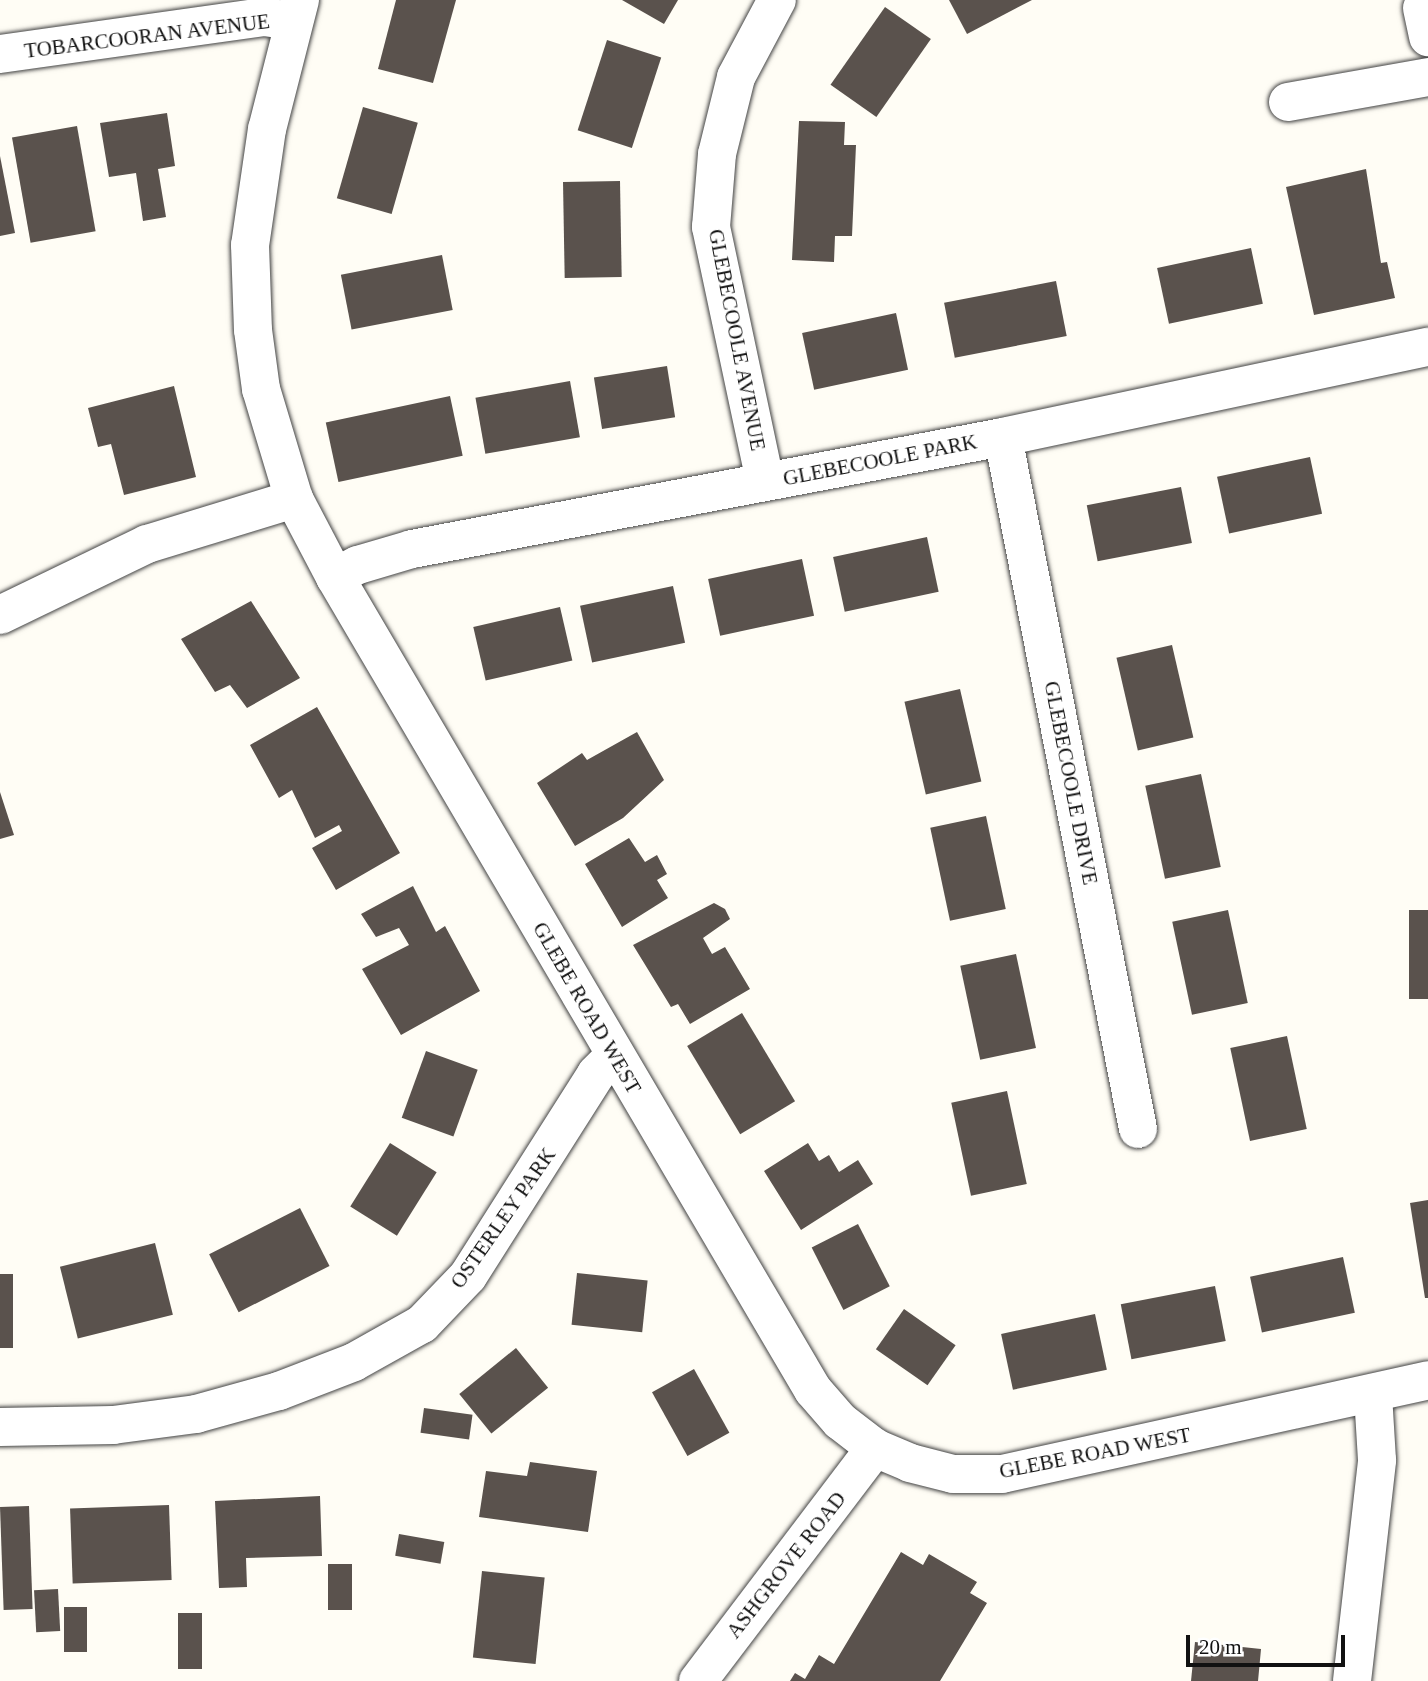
<!DOCTYPE html>
<style>
body{margin:0}
#map{position:relative;width:1428px;height:1681px;overflow:hidden;background:#fffdf5;font-family:Georgia,serif}
div>[style]{position:absolute}
.building>*{inset:0;background:#5a524d;transform-origin:0 0}
.roads{filter:drop-shadow(0 0 2px #444) drop-shadow(0 0 2px #444)}
.minor>*{height:38px;margin:-19px;padding:0 19px;transform-origin:19px;border-radius:19px;background:#fff}
span{translate:-50% -50%;white-space:nowrap;text-align:center;line-height:1.15;-webkit-text-stroke:7px #fff;paint-order:stroke}
.street-label{font-size:21px;color:#111}
.scale{position:absolute;left:1186px;top:1635px;width:159px;height:32px;box-sizing:border-box;border:4px solid #111;border-top:0;padding-left:9px;font-size:21px;line-height:24px;white-space:nowrap;color:#111;-webkit-text-stroke:5px #fff;paint-order:stroke}
</style>
<div id="map">
<div class="building">
<div style="clip-path:polygon(396px 0,456px 0,433px 83px,378px 69px)"></div>
<div style="clip-path:polygon(622px 0,678px 0,664px 24px)"></div>
<div style="clip-path:polygon(949px 0,1032px 0,967px 34px)"></div>
<div style="left:885px;top:7px;width:56px;height:95px;rotate:35deg"></div>
<div style="left:607px;top:40px;width:57px;height:95px;rotate:18deg"></div>
<div style="left:363px;top:107px;width:57px;height:95px;rotate:16deg"></div>
<div style="clip-path:polygon(167px 113px,175px 166px,158px 169px,166px 217px,143px 221px,136px 173px,109px 177px,100px 123px)"></div>
<div style="clip-path:polygon(799px 121px,845px 122px,844px 145px,856px 145px,852px 236px,835px 236px,834px 262px,792px 260px)"></div>
<div style="left:77px;top:126px;width:107px;height:66px;rotate:80deg"></div>
<div style="clip-path:polygon(0 156px,15px 233px,0 236px)"></div>
<div style="clip-path:polygon(1366px 169px,1381px 263px,1387px 262px,1395px 298px,1314px 315px,1286px 187px)"></div>
<div style="left:620px;top:181px;width:96px;height:57px;rotate:89deg"></div>
<div style="left:1251px;top:248px;width:57px;height:96px;rotate:78deg"></div>
<div style="left:442px;top:255px;width:56px;height:103px;rotate:79deg"></div>
<div style="left:1056px;top:281px;width:56px;height:114px;rotate:79deg"></div>
<div style="left:896px;top:313px;width:58px;height:96px;rotate:78deg"></div>
<div style="left:667px;top:366px;width:52px;height:74px;rotate:81deg"></div>
<div style="left:570px;top:381px;width:57px;height:96px;rotate:80deg"></div>
<div style="clip-path:polygon(174px 386px,196px 477px,124px 495px,111px 444px,98px 447px,88px 408px)"></div>
<div style="left:450px;top:396px;width:61px;height:127px;rotate:78deg"></div>
<div style="left:1310px;top:457px;width:58px;height:95px;rotate:78deg"></div>
<div style="left:1181px;top:487px;width:57px;height:96px;rotate:79deg"></div>
<div style="left:927px;top:537px;width:56px;height:96px;rotate:78deg"></div>
<div style="left:802px;top:559px;width:58px;height:96px;rotate:78deg"></div>
<div style="left:673px;top:586px;width:58px;height:95px;rotate:78deg"></div>
<div style="clip-path:polygon(251px 601px,300px 678px,247px 708px,230px 685px,215px 692px,181px 639px)"></div>
<div style="left:560px;top:607px;width:55px;height:89px;rotate:77deg"></div>
<div style="left:1172px;top:645px;width:95px;height:57px;rotate:77deg"></div>
<div style="left:960px;top:689px;width:95px;height:57px;rotate:77deg"></div>
<div style="clip-path:polygon(317px 707px,400px 853px,336px 890px,312px 848px,342px 831px,339px 825px,315px 838px,292px 790px,279px 798px,250px 745px)"></div>
<div style="clip-path:polygon(637px 732px,664px 780px,623px 818px,575px 846px,537px 783px,582px 753px,587px 760px)"></div>
<div style="left:1201px;top:774px;width:95px;height:57px;rotate:78deg"></div>
<div style="clip-path:polygon(0 792px,14px 835px,0 839px)"></div>
<div style="left:986px;top:816px;width:95px;height:57px;rotate:78deg"></div>
<div style="clip-path:polygon(629px 838px,645px 862px,657px 855px,667px 874px,657px 880px,668px 898px,622px 927px,585px 864px)"></div>
<div style="clip-path:polygon(413px 886px,436px 932px,445px 926px,480px 991px,401px 1035px,362px 969px,409px 945px,399px 928px,376px 937px,361px 914px)"></div>
<div style="clip-path:polygon(714px 903px,725px 909px,730px 919px,703px 938px,712px 954px,725px 947px,750px 989px,690px 1024px,678px 1004px,671px 1007px,633px 945px)"></div>
<div style="left:1228px;top:910px;width:95px;height:57px;rotate:78deg"></div>
<div style="left:1409px;top:910px;width:19px;height:89px"></div>
<div style="left:1016px;top:954px;width:96px;height:57px;rotate:78deg"></div>
<div style="left:742px;top:1013px;width:103px;height:64px;rotate:59deg"></div>
<div style="left:1287px;top:1036px;width:95px;height:58px;rotate:78deg"></div>
<div style="left:426px;top:1051px;width:55px;height:71px;rotate:20deg"></div>
<div style="left:1007px;top:1091px;width:95px;height:57px;rotate:78deg"></div>
<div style="left:390px;top:1143px;width:55px;height:75px;rotate:32deg"></div>
<div style="clip-path:polygon(808px 1143px,819px 1161px,829px 1155px,839px 1172px,858px 1160px,873px 1184px,801px 1230px,764px 1171px)"></div>
<div style="clip-path:polygon(1428px 1200px,1428px 1298px,1425px 1298px,1410px 1203px)"></div>
<div style="left:300px;top:1208px;width:65px;height:102px;rotate:63deg"></div>
<div style="left:858px;top:1224px;width:70px;height:52px;rotate:63deg"></div>
<div style="left:155px;top:1243px;width:74px;height:98px;rotate:76deg"></div>
<div style="left:1343px;top:1257px;width:57px;height:95px;rotate:78deg"></div>
<div style="left:577px;top:1273px;width:71px;height:52px;rotate:6deg"></div>
<div style="left:0;top:1274px;width:13px;height:74px"></div>
<div style="left:1215px;top:1286px;width:56px;height:96px;rotate:79deg"></div>
<div style="left:904px;top:1309px;width:63px;height:49px;rotate:35deg"></div>
<div style="left:1095px;top:1314px;width:57px;height:96px;rotate:78deg"></div>
<div style="left:516px;top:1348px;width:51px;height:73px;rotate:51deg"></div>
<div style="left:694px;top:1369px;width:73px;height:48px;rotate:61deg"></div>
<div style="left:424px;top:1408px;width:49px;height:25px;rotate:8deg"></div>
<div style="clip-path:polygon(530px 1462px,597px 1471px,588px 1532px,479px 1517px,486px 1471px,527px 1476px)"></div>
<div style="clip-path:polygon(320px 1496px,322px 1556px,246px 1558px,247px 1587px,219px 1588px,215px 1501px)"></div>
<div style="left:169px;top:1505px;width:75px;height:99px;rotate:88deg"></div>
<div style="left:29px;top:1506px;width:103px;height:29px;rotate:88deg"></div>
<div style="left:399px;top:1534px;width:46px;height:22px;rotate:10deg"></div>
<div style="clip-path:polygon(901px 1552px,923px 1565px,929px 1554px,977px 1582px,970px 1593px,987px 1603px,940px 1681px,790px 1681px,795px 1673px,805px 1679px,819px 1655px,834px 1664px)"></div>
<div style="left:328px;top:1564px;width:24px;height:46px"></div>
<div style="left:482px;top:1571px;width:63px;height:87px;rotate:6deg"></div>
<div style="left:58px;top:1589px;width:42px;height:24px;rotate:87deg"></div>
<div style="left:64px;top:1607px;width:23px;height:45px"></div>
<div style="left:178px;top:1613px;width:24px;height:56px"></div>
<div style="clip-path:polygon(1195px 1642px,1261px 1649px,1258px 1681px,1191px 1681px)"></div>
</div>
<div class="roads">
<div class="minor">
<div style="left:300px;top:0;width:133px;rotate:104.3deg"></div>
<div style="left:267px;top:129px;width:117px;rotate:98.3deg"></div>
<div style="left:250px;top:245px;width:85px;rotate:88deg"></div>
<div style="left:253px;top:330px;width:60px;rotate:82.3deg"></div>
<div style="left:261px;top:389px;width:115px;rotate:73.3deg"></div>
<div style="left:294px;top:499px;width:88px;rotate:62.3deg"></div>
<div style="left:335px;top:577px;width:943px;rotate:59.55deg"></div>
<div style="left:813px;top:1390px;width:41px;rotate:48.9deg"></div>
<div style="left:840px;top:1421px;width:44px;rotate:37.6deg"></div>
<div style="left:875px;top:1448px;width:38px;rotate:23deg"></div>
<div style="left:910px;top:1463px;width:44px;rotate:14.3deg"></div>
<div style="left:953px;top:1474px;width:49px"></div>
<div style="left:1002px;top:1474px;width:436px;rotate:-12.4deg"></div>
<div style="left:1422px;top:8px;width:30px;rotate:78deg"></div>
<div style="left:0;top:54px;width:267px;rotate:-8deg"></div>
<div style="left:264px;top:17px;width:29px;rotate:8deg"></div>
<div style="left:1288px;top:102px;width:142px;rotate:-10.1deg"></div>
<div style="left:1003px;top:437px;width:705px;rotate:78.96deg"></div>
<div style="left:765px;top:481px;width:260px;rotate:-102deg"></div>
<div style="left:711px;top:227px;width:73px;rotate:-85.3deg"></div>
<div style="left:717px;top:154px;width:79px;rotate:-76.1deg"></div>
<div style="left:736px;top:77px;width:87px;rotate:-62deg"></div>
<div style="left:335px;top:577px;width:26px;rotate:-28deg"></div>
<div style="left:358px;top:565px;width:56px;rotate:-16.5deg"></div>
<div style="left:412px;top:549px;width:602px;rotate:-10.73deg"></div>
<div style="left:1003px;top:437px;width:434px;rotate:-12deg"></div>
<div style="left:0;top:615px;width:163px;rotate:-25.8deg"></div>
<div style="left:147px;top:544px;width:154px;rotate:-17deg"></div>
<div style="left:0;top:1427px;width:113px;rotate:-1deg"></div>
<div style="left:113px;top:1425px;width:84px;rotate:-7.5deg"></div>
<div style="left:196px;top:1414px;width:86px;rotate:-15.5deg"></div>
<div style="left:279px;top:1391px;width:80px;rotate:-21.1deg"></div>
<div style="left:354px;top:1362px;width:78px;rotate:-29.2deg"></div>
<div style="left:422px;top:1324px;width:66px;rotate:-46.2deg"></div>
<div style="left:468px;top:1276px;width:239px;rotate:-57.6deg"></div>
<div style="left:596px;top:1074px;width:25px;rotate:-45deg"></div>
<div style="left:698px;top:1681px;width:293px;rotate:-52.8deg"></div>
<div style="left:1352px;top:1681px;width:222px;rotate:-83.5deg"></div>
<div style="left:1377px;top:1460px;width:65px;rotate:-93.5deg"></div>
</div>
</div>
<div class="street-label">
<span style="left:147px;top:36px;rotate:-7deg">TOBARCOORAN AVENUE</span>
<span style="left:737px;top:340px;rotate:79deg">GLEBECOOLE AVENUE</span>
<span style="left:880px;top:460px;rotate:-11deg">GLEBECOOLE PARK</span>
<span style="left:1071px;top:783px;rotate:79deg">GLEBECOOLE DRIVE</span>
<span style="left:587px;top:1008px;rotate:60deg">GLEBE ROAD WEST</span>
<span style="left:503px;top:1218px;rotate:-55deg">OSTERLEY PARK</span>
<span style="left:1095px;top:1453px;rotate:-11deg">GLEBE ROAD WEST</span>
<span style="left:786px;top:1565px;rotate:-52deg">ASHGROVE ROAD</span>
</div>
<div class="scale">20 m</div>
</div>
